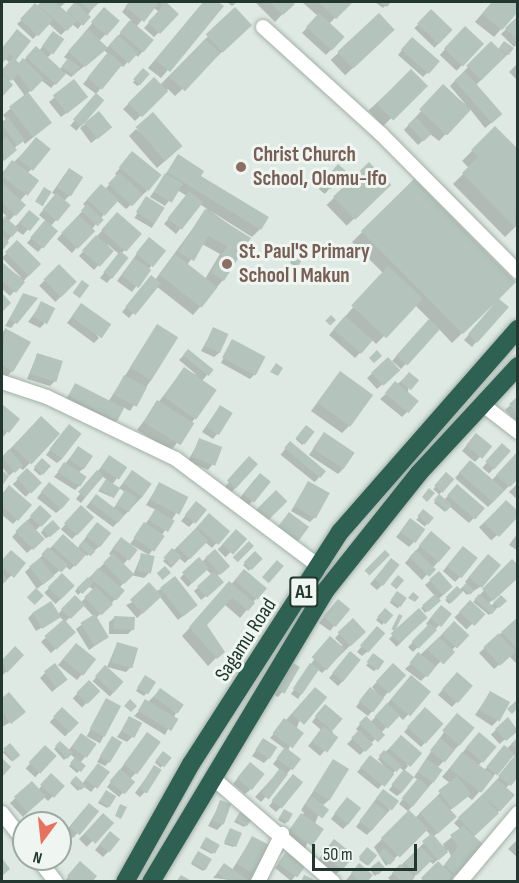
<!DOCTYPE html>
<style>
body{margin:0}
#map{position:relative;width:519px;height:883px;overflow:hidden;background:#dfe9e3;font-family:"Sofia Sans Condensed",sans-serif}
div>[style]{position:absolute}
.shadow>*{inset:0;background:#0003;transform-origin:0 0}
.building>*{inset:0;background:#b4c3bc;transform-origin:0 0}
.roads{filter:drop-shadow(0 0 2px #a2b0a9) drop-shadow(0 0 2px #a2b0a9)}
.minor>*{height:14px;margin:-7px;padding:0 7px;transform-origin:7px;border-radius:7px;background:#fff}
.highway>*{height:18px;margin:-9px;padding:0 9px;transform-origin:9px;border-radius:9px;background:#2f6152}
.dots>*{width:16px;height:16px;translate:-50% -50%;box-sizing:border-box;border:3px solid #eff6f1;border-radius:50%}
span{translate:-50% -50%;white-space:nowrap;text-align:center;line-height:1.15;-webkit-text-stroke:6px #eff6f1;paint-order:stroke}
.shield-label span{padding:2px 4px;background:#eff6f1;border:2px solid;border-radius:4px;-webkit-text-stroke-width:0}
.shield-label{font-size:20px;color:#21372f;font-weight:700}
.education-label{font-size:21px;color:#785e54;font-weight:700}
.left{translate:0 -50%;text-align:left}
.street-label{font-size:21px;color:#21372f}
.frame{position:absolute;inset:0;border:3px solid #21372f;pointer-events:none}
.north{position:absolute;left:12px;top:811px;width:60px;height:60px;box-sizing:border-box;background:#eff6f1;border:2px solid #9daaa3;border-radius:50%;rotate:195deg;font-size:16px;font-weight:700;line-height:24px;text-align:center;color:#21372f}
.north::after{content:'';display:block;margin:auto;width:21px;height:27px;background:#e7735f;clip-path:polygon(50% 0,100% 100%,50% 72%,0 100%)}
.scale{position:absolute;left:312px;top:844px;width:105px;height:27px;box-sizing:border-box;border:3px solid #21372f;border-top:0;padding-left:8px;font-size:18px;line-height:21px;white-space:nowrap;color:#21372f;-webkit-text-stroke:4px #eff6f1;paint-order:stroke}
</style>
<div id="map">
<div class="shadow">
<div style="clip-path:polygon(42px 2px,66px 2px,60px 7px,66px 13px,76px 2px,97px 2px,78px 29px,72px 24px,61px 35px,48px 23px,33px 39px,17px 24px)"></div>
<div style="clip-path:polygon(130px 2px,164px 2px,177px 14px,154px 37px,144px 28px,159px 12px,153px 7px,136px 27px,152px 40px,138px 57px,135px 54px,123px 67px,120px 65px,96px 94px,83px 84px,108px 54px,104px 50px,71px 77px,65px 73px,51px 88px,41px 80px,28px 93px,50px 123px,25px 144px,22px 140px,2px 162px,2px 122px,6px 119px,3px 115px,25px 96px,12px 78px,8px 82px,11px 85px,2px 95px,2px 70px,9px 62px,4px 58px,2px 62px,2px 49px,12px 36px,14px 60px,19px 65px,36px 48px,39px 51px,53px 33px,52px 53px,47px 58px,60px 69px,68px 60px,64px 57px,104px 9px,105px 35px,99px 41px,106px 49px,132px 21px,122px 12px)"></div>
<div style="clip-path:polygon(204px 2px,216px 2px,222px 6px,161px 78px,148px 68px)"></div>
<div style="clip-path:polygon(227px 2px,237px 2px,232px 6px)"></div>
<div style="clip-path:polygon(255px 2px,290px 2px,292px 4px,275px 22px)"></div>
<div style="clip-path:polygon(302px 2px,350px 2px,329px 24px,343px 37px,326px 55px,302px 33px,318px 16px)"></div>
<div style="clip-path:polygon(375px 2px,389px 2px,383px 8px)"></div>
<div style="clip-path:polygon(492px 2px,518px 2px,518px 10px,494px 37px,475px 22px)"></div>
<div style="clip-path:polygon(235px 9px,243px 32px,175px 96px,168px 89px,135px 121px,123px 109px,154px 79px,160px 85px)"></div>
<div style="left:431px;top:11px;width:28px;height:24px;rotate:44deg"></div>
<div style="left:379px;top:15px;width:21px;height:66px;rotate:47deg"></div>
<div style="clip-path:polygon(518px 18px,518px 44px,514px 47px,501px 34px)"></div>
<div style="left:465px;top:28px;width:23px;height:37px;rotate:43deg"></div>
<div style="clip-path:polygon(491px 43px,498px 50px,502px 45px,508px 54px,476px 85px,496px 119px,485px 128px,470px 109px,439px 141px,430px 134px,418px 145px,404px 130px,443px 87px,466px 105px,450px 86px)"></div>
<div style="clip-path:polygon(407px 44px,428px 72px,423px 77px,398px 55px)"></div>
<div style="clip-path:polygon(518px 63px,518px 81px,509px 72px)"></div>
<div style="left:143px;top:70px;width:6px;height:16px;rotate:39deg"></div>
<div style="left:411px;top:71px;width:21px;height:58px;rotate:47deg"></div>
<div style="clip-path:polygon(74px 81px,81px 102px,61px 117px,49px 102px)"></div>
<div style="left:96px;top:95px;width:8px;height:40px;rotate:40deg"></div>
<div style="clip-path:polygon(99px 113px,105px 132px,91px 143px,80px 128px)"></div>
<div style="clip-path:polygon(495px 128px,518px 151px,518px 224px,505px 237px,453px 184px,469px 168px,462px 161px)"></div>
<div style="clip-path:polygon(136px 129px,173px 154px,157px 168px,129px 136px)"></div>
<div style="clip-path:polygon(32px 144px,32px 169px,27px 173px,37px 181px,20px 201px,24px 205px,8px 222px,15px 227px,29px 212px,37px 219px,23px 235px,16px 230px,2px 248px,2px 221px,6px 216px,2px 212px,2px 174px)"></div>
<div style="clip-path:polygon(evenodd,178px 156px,260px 229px,252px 237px,209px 210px,249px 239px,223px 280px,193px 315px,156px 286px,129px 318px,122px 312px,147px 282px,155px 280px,207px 209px,200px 204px,176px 234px,164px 224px,187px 196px,177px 190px,165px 206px,150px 197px,178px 156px,202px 244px,220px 254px,205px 279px,187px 265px,202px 244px)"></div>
<div style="clip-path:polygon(128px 158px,147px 191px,126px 209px,116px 200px,72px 253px,57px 239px,86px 207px,83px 204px,101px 186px,105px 189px,118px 176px,115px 174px)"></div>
<div style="left:369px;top:164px;width:29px;height:59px;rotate:46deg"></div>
<div style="left:338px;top:166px;width:8px;height:30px;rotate:40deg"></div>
<div style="clip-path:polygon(65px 174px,69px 196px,64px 201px,69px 205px,50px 227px,56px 231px,38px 252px,27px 243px,46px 221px,39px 215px,56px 195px,52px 193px)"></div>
<div style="clip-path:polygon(414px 181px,514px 282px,452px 343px,439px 329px,401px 369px,392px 361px,430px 320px,415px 305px,376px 344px,372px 340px,355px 358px,329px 335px,383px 273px,352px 242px)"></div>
<div style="left:146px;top:198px;width:20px;height:23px;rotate:30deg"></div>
<div style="clip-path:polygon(117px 214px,140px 234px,121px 254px,127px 258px,107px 283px,100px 278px,119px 254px,107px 244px,111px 251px,94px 270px,79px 256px)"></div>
<div style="clip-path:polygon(17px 242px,39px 264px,10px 296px,2px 289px,2px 265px,22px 278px,2px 258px)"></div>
<div style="clip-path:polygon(144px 244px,151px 266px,132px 292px,117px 281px)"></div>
<div style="clip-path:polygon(293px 257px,301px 259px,296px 267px,290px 263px)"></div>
<div style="left:59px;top:266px;width:23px;height:28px;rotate:45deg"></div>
<div style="clip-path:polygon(23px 295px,35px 298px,11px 328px,5px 326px)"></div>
<div style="clip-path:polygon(497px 302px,476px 342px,472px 347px,464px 340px)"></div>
<div style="clip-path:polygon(42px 303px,44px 324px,40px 328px,28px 322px)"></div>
<div style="clip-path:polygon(77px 310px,99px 338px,94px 343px,67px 323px)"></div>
<div style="clip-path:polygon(157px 326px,151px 380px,130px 411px,123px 407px,113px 426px,64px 401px,76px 385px,108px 402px)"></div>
<div style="clip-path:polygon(214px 328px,219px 353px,214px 357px,201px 351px)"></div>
<div style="clip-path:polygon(5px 329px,12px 371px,5px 379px,2px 377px,2px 333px)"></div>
<div style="clip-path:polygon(232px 341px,255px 374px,250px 379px,221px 363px)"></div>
<div style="clip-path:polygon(188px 351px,211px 370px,202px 381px,195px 418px,171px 451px,137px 430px,184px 369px,197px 375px,179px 360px)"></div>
<div style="clip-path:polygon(37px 355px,55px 381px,50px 386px,27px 379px)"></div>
<div style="clip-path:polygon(388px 359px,393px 375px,377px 389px,367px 378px)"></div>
<div style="clip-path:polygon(340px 373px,349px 426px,342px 433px,311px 411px)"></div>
<div style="clip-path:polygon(409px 374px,407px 412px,402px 417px,380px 399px)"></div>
<div style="clip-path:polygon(518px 398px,518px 423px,505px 410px)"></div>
<div style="clip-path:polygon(2px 406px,18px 419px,3px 437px,2px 436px)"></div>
<div style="clip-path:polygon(216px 412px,217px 434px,213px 439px,202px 432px)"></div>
<div style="clip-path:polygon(41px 418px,58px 434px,23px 470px,19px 467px,9px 476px,2px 467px,2px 457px)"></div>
<div style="left:306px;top:427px;width:9px;height:16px;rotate:41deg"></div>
<div style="clip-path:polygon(64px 431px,62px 459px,57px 463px,46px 455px)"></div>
<div style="clip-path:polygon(200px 439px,212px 465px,208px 470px,188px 461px)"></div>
<div style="clip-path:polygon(320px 439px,343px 469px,338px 474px,309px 455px)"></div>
<div style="clip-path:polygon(472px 439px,480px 457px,475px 462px,462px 451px)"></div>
<div style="left:290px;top:443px;width:44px;height:15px;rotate:39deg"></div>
<div style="left:502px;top:445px;width:9px;height:30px;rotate:41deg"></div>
<div style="clip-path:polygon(78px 448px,84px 468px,78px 473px,80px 485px,75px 490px,54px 477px)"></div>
<div style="clip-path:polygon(517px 454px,518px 477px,488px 507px,455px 478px,465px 467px,491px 481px)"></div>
<div style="clip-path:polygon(109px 457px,125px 467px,112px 485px,111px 497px,98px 491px,107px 480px,102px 476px,81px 503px,76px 499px)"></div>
<div style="left:42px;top:460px;width:9px;height:13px;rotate:41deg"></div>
<div style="clip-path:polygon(245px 463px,256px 464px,231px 493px,224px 488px)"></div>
<div style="left:27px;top:470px;width:18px;height:20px;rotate:45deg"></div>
<div style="clip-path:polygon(132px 472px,143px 496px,113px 527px,86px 507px,91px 501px,113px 509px,125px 492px,119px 488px)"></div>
<div style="left:446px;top:474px;width:8px;height:20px;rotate:40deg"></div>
<div style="clip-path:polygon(255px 479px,269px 482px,248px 506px,239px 499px)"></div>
<div style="clip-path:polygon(308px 483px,315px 517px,310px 522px,291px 511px)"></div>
<div style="clip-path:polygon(518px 483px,518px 500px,509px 492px)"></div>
<div style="clip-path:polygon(159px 484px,186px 498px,149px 555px,130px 544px,156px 510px,146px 505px)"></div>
<div style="clip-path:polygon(457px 486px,483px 508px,469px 523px,449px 506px,445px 512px,434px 503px,439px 496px,444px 500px)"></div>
<div style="clip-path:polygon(9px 487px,30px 506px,13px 524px,2px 515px,2px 495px)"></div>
<div style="clip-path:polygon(45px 488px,61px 509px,56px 513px,37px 498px)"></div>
<div style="left:506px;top:502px;width:18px;height:37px;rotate:47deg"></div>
<div style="clip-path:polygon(40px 507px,50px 516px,35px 531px,43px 539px,27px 553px,12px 537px)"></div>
<div style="left:81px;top:507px;width:15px;height:30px;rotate:42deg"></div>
<div style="clip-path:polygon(192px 508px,194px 522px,189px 527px,181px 521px)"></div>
<div style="left:423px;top:511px;width:11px;height:11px;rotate:38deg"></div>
<div style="clip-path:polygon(204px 520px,227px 531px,212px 548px,205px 542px,185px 563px,179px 558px,171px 568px,163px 561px)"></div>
<div style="left:53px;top:522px;width:8px;height:16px;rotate:50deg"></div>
<div style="clip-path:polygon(406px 525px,414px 542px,409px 547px,396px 537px)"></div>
<div style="clip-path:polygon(92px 529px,99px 547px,87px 556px,85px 554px,70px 570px,65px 566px,37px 589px,25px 572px,63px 536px,77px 549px)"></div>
<div style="left:236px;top:531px;width:11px;height:26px;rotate:45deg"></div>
<div style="clip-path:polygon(518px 533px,518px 551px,509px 545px)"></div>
<div style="clip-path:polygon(427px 538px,438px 562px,422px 580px,405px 563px)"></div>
<div style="clip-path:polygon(116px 544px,135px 550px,123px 565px,133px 575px,142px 554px,149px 573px,144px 578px,131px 575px,119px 588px,123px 592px,96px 618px,107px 637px,102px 641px,89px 650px,76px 629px,93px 616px,83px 605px,65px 622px,69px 637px,51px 653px,41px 642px,64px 621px,60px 617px,36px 631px,28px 618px,33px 613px,58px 614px,75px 597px,80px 603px,94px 590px,88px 586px,78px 595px,75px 591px,112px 556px,109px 554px)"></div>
<div style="clip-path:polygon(11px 552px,24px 564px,2px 584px,2px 562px)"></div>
<div style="left:255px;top:553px;width:8px;height:17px;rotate:45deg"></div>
<div style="clip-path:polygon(458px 553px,460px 577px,455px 582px,443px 571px)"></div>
<div style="clip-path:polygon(206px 558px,223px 571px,217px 576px,217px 587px,201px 600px,194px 591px,212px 575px,206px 569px,188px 587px,180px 578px,199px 559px,202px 562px)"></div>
<div style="clip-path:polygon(483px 560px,480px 587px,467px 595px,463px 591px,449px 604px,445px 600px,467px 584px,465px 582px)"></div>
<div style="clip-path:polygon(512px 561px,518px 576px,488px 604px,491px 606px,501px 597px,505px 601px,489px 615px,473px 602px)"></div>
<div style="clip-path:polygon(386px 565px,382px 585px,377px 590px,370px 584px)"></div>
<div style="clip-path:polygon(439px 573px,451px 587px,425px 613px,421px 608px,435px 596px,425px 585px)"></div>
<div style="left:62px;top:575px;width:16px;height:25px;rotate:45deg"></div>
<div style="clip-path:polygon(239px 576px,265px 588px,240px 618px,224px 604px,205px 625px,223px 651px,208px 666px,182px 636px)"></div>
<div style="clip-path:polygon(161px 589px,191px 609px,178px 620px,160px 597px,137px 618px,126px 605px)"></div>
<div style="left:397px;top:593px;width:10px;height:12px;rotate:37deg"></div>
<div style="left:470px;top:602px;width:17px;height:22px;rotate:45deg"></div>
<div style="clip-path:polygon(333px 606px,348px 609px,330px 631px,319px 623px)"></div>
<div style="clip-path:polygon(385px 610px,390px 615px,382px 625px,376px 620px)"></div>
<div style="left:418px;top:610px;width:11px;height:41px;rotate:45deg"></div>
<div style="clip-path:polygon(436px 611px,450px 614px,413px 652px,408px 647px,429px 626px,426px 624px)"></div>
<div style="clip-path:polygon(114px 618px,133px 629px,128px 634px,109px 634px,109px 622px)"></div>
<div style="clip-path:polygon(517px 619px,518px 665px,509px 656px,494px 669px,479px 653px)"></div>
<div style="clip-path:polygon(352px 620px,364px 632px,322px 673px,317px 669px,298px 699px,291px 694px,325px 643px,343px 646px,335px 638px)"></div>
<div style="clip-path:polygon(449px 628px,467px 635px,421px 681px,405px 669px)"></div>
<div style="clip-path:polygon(372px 633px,367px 652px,362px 656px,357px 652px)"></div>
<div style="clip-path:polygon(117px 644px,131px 667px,126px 672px,107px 667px)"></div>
<div style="clip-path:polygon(15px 648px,22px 655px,2px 676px,2px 662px)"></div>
<div style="clip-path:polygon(71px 650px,94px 660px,77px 680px,58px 665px)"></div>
<div style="left:374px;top:655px;width:10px;height:13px;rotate:37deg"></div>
<div style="clip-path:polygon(346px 658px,343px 681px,338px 686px,329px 678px)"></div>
<div style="clip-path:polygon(393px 665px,388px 692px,368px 716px,356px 707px,365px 694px,380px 697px,372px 687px)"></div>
<div style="left:105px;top:667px;width:23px;height:19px;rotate:41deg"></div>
<div style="clip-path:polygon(298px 668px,282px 692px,278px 697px,273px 694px,288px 669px)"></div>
<div style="clip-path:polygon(45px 673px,61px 684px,52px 692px,40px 678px)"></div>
<div style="clip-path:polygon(411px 677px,429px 692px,403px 720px,398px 715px,360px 755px,347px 744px,359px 732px,356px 729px,361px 723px,370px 723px)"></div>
<div style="clip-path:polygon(143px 679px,154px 683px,144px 696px,136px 691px)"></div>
<div style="clip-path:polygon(452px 679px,471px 686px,452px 707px,438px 695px)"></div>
<div style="left:89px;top:682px;width:13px;height:23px;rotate:45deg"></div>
<div style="clip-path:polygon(310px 693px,288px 751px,291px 769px,261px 802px,255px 797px,280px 770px,273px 764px,285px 749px,270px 738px)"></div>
<div style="clip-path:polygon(490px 693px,497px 721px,492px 726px,475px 715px)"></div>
<div style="clip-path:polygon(9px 694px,19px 717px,2px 727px,2px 700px)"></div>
<div style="clip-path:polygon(155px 695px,176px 713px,165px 735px,134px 716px)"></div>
<div style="left:106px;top:700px;width:15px;height:41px;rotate:28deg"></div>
<div style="left:62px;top:709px;width:21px;height:18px;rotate:43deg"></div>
<div style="clip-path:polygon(320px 711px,336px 738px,320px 756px,308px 746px,321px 730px,312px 722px)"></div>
<div style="clip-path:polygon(420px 714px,442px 724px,421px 747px,404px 732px)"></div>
<div style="clip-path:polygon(130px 718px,132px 737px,127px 742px,117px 737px)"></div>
<div style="left:508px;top:719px;width:13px;height:23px;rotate:48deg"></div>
<div style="clip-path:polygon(evenodd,452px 720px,460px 744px,437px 768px,433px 782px,408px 811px,415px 818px,450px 783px,442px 777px,474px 739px,495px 747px,478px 766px,484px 770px,518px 738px,518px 775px,506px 788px,500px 810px,473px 837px,451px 882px,420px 882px,438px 863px,442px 868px,451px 856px,448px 850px,433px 864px,429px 861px,409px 882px,392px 882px,388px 878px,431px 836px,426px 830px,386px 866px,374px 847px,409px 812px,399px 804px,418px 780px,414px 777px,452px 720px,513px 754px,516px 757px,495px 782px,454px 823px,461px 830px,443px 844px,445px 851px,433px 837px,450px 822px,449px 811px,467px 796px,472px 800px,513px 754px)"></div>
<div style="clip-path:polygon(147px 734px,136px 773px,130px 779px,133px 782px,119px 797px,107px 787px)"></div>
<div style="clip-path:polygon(81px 735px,95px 745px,80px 763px,84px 766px,77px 773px,69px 766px,76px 759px,70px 754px,64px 760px,54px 749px,60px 743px,68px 751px)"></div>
<div style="clip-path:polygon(112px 738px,110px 761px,105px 766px,97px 762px)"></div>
<div style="clip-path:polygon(263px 740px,269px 758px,264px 763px,252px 756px)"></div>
<div style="clip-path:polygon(396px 742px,408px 766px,404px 771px,399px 767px,378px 789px,357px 772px,366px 762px,387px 770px,378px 759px)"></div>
<div style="left:9px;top:746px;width:13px;height:9px;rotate:45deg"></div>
<div style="left:45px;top:747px;width:13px;height:29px;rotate:42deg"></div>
<div style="left:164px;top:753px;width:8px;height:13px;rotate:45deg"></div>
<div style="clip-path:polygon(333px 761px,329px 800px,322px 806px,305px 849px,285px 835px,304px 813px,301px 810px)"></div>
<div style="clip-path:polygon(154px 767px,145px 792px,140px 797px,135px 793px)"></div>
<div style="clip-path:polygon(245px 769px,250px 790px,245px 794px,233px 784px)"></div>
<div style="clip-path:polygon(93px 770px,107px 772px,91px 792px,83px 786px,78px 791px,70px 783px,76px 778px,82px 784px)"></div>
<div style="clip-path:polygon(51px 775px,63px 786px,48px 801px,44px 797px,23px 817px,10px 803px,31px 784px,38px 790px)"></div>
<div style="clip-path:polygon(399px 776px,402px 792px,397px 796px,389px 790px)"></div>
<div style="clip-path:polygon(289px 781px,281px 807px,276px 812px,269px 806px)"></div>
<div style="clip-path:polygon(104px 794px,109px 806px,107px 808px,98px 803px)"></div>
<div style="clip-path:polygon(378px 796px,390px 810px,367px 835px,356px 827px)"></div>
<div style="clip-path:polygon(221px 802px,222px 825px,217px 830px,208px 826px)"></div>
<div style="clip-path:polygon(342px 804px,348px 824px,343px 829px,331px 819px)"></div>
<div style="clip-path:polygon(84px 809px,97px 811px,73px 838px,65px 832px)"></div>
<div style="clip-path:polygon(282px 813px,291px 815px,285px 824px,278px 820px)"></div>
<div style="left:103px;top:815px;width:11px;height:34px;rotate:45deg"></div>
<div style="clip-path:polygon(238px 816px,246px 825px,244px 827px,234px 822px)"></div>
<div style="clip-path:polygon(231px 830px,235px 845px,233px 847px,224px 844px)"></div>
<div style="clip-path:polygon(105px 838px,108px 852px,103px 857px,95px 850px)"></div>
<div style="clip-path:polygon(252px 838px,254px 874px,249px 882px,213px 878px,224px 865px,232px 870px)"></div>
<div style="clip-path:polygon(518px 839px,518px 858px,508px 849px)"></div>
<div style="clip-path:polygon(204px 841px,218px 845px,212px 854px,200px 848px)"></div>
<div style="clip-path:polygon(329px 846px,341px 870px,336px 874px,318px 860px)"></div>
<div style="left:367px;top:849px;width:10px;height:13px;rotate:37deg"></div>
<div style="clip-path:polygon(196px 855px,205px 869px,203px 871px,191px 864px)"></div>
<div style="clip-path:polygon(282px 859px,303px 867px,291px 881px,275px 868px)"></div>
<div style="clip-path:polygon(378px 863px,383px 868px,375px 876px,370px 870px)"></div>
<div style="clip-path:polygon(359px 865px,365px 882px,344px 882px,347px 879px)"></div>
<div style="clip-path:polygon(75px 868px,90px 882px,64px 882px)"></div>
</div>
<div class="building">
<div style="clip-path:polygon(41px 2px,55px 2px,77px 21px,67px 31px,38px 5px)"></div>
<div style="left:75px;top:2px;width:22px;height:12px;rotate:43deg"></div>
<div style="clip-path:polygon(80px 2px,100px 2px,90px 11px)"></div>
<div style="clip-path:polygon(129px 2px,155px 2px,158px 4px,144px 22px,125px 7px)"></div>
<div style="clip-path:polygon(158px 2px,166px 2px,179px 14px,160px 34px,148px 22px,163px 6px)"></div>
<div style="clip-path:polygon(203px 2px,218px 2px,224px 6px,170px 72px,155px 60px)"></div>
<div style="clip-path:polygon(269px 2px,292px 2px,295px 4px,283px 15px)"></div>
<div style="clip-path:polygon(318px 2px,353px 2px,336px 19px)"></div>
<div style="clip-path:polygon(379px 2px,391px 2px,387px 7px)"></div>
<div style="clip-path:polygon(492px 2px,518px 2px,518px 12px,502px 30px,482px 14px)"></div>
<div style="left:35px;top:3px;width:25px;height:22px;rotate:43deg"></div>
<div style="left:104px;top:7px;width:21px;height:20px;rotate:41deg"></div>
<div style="left:235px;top:7px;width:25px;height:40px;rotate:47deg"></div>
<div style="left:431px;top:9px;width:30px;height:20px;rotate:44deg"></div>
<div style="left:319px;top:13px;width:35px;height:19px;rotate:43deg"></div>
<div style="left:379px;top:13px;width:23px;height:57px;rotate:47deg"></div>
<div style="clip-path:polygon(518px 16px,518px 41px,505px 28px)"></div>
<div style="left:130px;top:20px;width:31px;height:16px;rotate:40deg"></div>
<div style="left:465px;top:26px;width:26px;height:31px;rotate:43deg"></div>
<div style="clip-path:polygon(17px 29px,31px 41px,16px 60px,19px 63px,23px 58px,44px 79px,31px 92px,18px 74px,11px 81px,2px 72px,13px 57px,10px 54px,2px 64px,2px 48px)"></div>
<div style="clip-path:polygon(88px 29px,108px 48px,85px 67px,68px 51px)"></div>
<div style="left:53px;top:31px;width:14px;height:19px;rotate:36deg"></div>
<div style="left:118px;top:35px;width:27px;height:14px;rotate:42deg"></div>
<div style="left:412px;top:37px;width:37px;height:17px;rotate:41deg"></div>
<div style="left:205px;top:39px;width:21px;height:52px;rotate:43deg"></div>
<div style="left:491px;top:41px;width:21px;height:35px;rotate:45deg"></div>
<div style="left:504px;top:41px;width:12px;height:9px;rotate:35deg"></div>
<div style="left:36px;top:46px;width:41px;height:15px;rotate:43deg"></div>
<div style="left:108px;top:52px;width:19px;height:33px;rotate:39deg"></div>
<div style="left:68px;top:58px;width:15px;height:11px;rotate:37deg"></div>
<div style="left:143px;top:68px;width:9px;height:15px;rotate:41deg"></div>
<div style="left:411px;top:69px;width:24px;height:49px;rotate:45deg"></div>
<div style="left:465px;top:71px;width:57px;height:14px;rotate:49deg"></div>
<div style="clip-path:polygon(2px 73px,13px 85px,2px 97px)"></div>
<div style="left:154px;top:77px;width:20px;height:37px;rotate:45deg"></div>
<div style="left:74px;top:79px;width:23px;height:27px;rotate:52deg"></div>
<div style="left:443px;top:84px;width:38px;height:35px;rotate:43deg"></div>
<div style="left:28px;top:92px;width:39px;height:24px;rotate:52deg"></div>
<div style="left:96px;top:93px;width:11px;height:35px;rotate:41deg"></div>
<div style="left:99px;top:111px;width:21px;height:19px;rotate:51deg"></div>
<div style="left:153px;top:112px;width:45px;height:23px;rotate:49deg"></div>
<div style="clip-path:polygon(7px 116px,25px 140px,17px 146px,2px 125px)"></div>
<div style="left:416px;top:117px;width:23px;height:11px;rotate:47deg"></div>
<div style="clip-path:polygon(495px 126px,518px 149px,515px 228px,462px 173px,478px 157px,471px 150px)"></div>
<div style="clip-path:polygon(6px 137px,17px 150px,4px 161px,2px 140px)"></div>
<div style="left:36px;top:137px;width:19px;height:28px;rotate:39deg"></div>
<div style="left:132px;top:151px;width:38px;height:21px;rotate:39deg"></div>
<div style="clip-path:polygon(178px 154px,204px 171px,201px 176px,269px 217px,261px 230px,167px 172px)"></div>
<div style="left:12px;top:160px;width:34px;height:19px;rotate:37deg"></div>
<div style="left:369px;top:162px;width:32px;height:50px;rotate:46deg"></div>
<div style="left:338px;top:164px;width:11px;height:24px;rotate:41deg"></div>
<div style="left:69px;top:168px;width:17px;height:23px;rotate:33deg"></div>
<div style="left:119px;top:172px;width:33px;height:16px;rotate:43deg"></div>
<div style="left:165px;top:173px;width:21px;height:22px;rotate:31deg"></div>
<div style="clip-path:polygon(414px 179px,516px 282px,499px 299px,509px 307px,477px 343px,468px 334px,494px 304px,463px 334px,361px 231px)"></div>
<div style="clip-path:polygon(2px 183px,26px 205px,16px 216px,2px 203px)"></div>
<div style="left:101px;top:184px;width:24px;height:21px;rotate:42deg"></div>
<div style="left:44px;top:187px;width:9px;height:17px;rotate:32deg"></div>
<div style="left:189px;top:191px;width:18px;height:35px;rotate:38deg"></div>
<div style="left:56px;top:193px;width:19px;height:21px;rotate:39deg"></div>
<div style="left:146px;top:196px;width:22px;height:19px;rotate:32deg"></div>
<div style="left:87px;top:204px;width:23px;height:9px;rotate:43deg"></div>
<div style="clip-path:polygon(205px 209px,251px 238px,224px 281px,211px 272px,227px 246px,208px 236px,194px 261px,178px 252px)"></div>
<div style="left:29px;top:210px;width:14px;height:16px;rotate:39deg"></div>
<div style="left:117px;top:212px;width:33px;height:24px;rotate:41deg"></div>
<div style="left:79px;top:215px;width:23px;height:25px;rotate:45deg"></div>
<div style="clip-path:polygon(4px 216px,19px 229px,12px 237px,2px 229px)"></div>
<div style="left:45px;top:220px;width:17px;height:23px;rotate:40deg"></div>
<div style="left:96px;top:235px;width:24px;height:21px;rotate:42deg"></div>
<div style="clip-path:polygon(2px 236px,9px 242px,2px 251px)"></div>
<div style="left:149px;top:237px;width:22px;height:21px;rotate:39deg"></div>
<div style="left:17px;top:240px;width:34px;height:17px;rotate:45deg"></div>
<div style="left:120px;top:251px;width:11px;height:27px;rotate:38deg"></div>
<div style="clip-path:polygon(295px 253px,303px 258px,299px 265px,290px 261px)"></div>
<div style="left:175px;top:254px;width:54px;height:26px;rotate:38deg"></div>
<div style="left:134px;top:258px;width:21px;height:22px;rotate:35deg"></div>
<div style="clip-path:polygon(2px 262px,25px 282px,16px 293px,2px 281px)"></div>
<div style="left:59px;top:264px;width:25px;height:22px;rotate:45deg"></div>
<div style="left:388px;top:266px;width:48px;height:54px;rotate:43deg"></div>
<div style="left:151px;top:275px;width:13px;height:41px;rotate:39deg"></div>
<div style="left:82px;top:280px;width:9px;height:16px;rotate:36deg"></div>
<div style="clip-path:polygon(2px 293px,11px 303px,2px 312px)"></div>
<div style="clip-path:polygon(23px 293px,38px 298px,17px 324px,9px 320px)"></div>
<div style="left:41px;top:301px;width:16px;height:18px;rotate:27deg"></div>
<div style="left:81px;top:303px;width:37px;height:17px;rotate:35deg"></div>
<div style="left:331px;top:315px;width:7px;height:8px;rotate:45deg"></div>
<div style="left:345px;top:316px;width:37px;height:18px;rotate:41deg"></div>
<div style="left:429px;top:319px;width:15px;height:49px;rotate:42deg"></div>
<div style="left:157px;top:324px;width:25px;height:51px;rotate:32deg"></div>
<div style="left:213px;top:327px;width:17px;height:21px;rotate:24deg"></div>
<div style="clip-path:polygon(5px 328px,31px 342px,13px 372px,2px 365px)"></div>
<div style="left:232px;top:339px;width:38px;height:21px;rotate:28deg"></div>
<div style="left:188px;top:349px;width:33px;height:8px;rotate:39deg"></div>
<div style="clip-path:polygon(377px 350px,382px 356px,374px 363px,369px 358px)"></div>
<div style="left:37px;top:353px;width:27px;height:22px;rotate:17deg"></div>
<div style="left:388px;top:357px;width:18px;height:23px;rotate:47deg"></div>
<div style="clip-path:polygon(276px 363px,283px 368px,278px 376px,270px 372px)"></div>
<div style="left:184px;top:367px;width:40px;height:36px;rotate:35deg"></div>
<div style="left:340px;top:371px;width:41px;height:39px;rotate:36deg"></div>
<div style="left:409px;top:372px;width:13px;height:13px;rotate:39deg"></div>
<div style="left:124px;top:375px;width:26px;height:22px;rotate:28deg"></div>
<div style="left:395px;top:381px;width:31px;height:16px;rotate:40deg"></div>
<div style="left:75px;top:383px;width:55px;height:15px;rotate:27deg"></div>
<div style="clip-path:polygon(518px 396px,518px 413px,509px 404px)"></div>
<div style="left:157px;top:400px;width:44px;height:26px;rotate:32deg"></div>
<div style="clip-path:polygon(2px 404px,20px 419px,9px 433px,2px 428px)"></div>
<div style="left:220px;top:405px;width:15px;height:26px;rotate:32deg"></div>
<div style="left:41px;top:416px;width:26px;height:42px;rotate:43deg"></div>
<div style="left:69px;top:424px;width:16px;height:32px;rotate:38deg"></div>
<div style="left:306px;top:425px;width:11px;height:16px;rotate:38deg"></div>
<div style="left:324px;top:432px;width:37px;height:20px;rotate:34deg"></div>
<div style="left:476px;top:433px;width:21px;height:16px;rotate:39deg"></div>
<div style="left:199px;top:438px;width:25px;height:20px;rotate:21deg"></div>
<div style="left:290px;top:441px;width:47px;height:9px;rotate:40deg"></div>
<div style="left:502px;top:443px;width:12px;height:25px;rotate:42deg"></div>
<div style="left:78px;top:446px;width:18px;height:16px;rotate:34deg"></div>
<div style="clip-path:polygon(9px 449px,23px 465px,15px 473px,2px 457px)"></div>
<div style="clip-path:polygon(518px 451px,518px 479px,510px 487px,496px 475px)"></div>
<div style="left:109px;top:455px;width:22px;height:15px;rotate:34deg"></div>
<div style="left:249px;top:456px;width:12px;height:33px;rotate:42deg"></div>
<div style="left:42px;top:458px;width:12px;height:12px;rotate:42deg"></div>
<div style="left:470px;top:460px;width:45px;height:17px;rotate:41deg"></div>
<div style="left:64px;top:462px;width:27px;height:12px;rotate:33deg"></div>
<div style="left:27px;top:468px;width:21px;height:15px;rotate:45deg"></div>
<div style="clip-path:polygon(2px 470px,9px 476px,2px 486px)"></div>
<div style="left:97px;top:470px;width:9px;height:29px;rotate:41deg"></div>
<div style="left:132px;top:470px;width:24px;height:16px;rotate:35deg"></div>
<div style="left:446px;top:472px;width:11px;height:18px;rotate:41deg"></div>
<div style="left:260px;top:473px;width:14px;height:27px;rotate:39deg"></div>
<div style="left:106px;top:479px;width:17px;height:12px;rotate:33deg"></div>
<div style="left:308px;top:481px;width:25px;height:29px;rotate:29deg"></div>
<div style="left:49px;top:482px;width:27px;height:13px;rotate:39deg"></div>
<div style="left:159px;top:482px;width:33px;height:20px;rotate:27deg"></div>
<div style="left:457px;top:484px;width:37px;height:15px;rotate:41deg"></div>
<div style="clip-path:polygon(9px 485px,32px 505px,18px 521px,2px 506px,2px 494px)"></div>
<div style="clip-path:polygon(429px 488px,435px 493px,427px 502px,422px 497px)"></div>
<div style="left:125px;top:490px;width:15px;height:17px;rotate:32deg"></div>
<div style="left:276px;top:490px;width:16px;height:28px;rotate:45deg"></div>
<div style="left:96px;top:494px;width:35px;height:10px;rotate:37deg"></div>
<div style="left:439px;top:494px;width:17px;height:8px;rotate:40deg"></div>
<div style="clip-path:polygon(506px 500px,518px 511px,518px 517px,499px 537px,484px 523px)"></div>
<div style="left:196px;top:501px;width:14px;height:18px;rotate:39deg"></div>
<div style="left:40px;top:505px;width:16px;height:15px;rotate:43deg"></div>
<div style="left:81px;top:505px;width:18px;height:25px;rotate:43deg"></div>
<div style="left:155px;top:509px;width:23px;height:13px;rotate:31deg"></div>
<div style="left:423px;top:509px;width:14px;height:9px;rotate:39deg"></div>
<div style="left:289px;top:512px;width:25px;height:21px;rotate:37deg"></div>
<div style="left:209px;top:513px;width:28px;height:18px;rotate:41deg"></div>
<div style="left:410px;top:518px;width:19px;height:17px;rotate:36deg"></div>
<div style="left:27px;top:520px;width:26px;height:16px;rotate:47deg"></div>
<div style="left:53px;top:520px;width:11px;height:14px;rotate:49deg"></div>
<div style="left:97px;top:522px;width:18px;height:18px;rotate:38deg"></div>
<div style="left:144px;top:522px;width:25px;height:19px;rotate:34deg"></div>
<div style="left:196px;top:529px;width:17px;height:26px;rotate:45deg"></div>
<div style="left:236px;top:529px;width:15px;height:21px;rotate:42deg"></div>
<div style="left:431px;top:531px;width:26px;height:19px;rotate:40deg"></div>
<div style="left:63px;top:534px;width:31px;height:16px;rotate:42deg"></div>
<div style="left:121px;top:537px;width:21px;height:14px;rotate:37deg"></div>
<div style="left:84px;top:540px;width:16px;height:7px;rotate:45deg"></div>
<div style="left:249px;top:541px;width:7px;height:23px;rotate:45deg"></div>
<div style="left:463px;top:546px;width:19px;height:26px;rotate:39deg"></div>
<div style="left:48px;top:547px;width:27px;height:10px;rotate:42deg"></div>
<div style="left:172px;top:548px;width:13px;height:13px;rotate:42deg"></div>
<div style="left:215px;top:549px;width:23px;height:13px;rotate:49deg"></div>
<div style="clip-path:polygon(11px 550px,26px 563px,14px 578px,2px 567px,2px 560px)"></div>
<div style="left:385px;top:550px;width:7px;height:29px;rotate:45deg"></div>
<div style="left:416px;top:550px;width:28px;height:10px;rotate:44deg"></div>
<div style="left:255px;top:551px;width:11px;height:16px;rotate:45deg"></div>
<div style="left:113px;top:553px;width:30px;height:14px;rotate:45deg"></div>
<div style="left:141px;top:553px;width:14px;height:18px;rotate:12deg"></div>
<div style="left:488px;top:554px;width:17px;height:30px;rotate:40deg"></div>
<div style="left:199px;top:557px;width:15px;height:23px;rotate:48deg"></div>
<div style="left:40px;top:558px;width:23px;height:14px;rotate:52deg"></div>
<div style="left:391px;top:558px;width:11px;height:27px;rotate:38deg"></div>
<div style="clip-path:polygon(512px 559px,518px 565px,518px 578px,493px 601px,482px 589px)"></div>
<div style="left:277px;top:560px;width:9px;height:23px;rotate:41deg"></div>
<div style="left:165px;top:566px;width:9px;height:11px;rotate:49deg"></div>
<div style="left:98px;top:568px;width:35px;height:13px;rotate:40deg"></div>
<div style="left:244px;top:569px;width:30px;height:15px;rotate:40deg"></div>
<div style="left:214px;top:571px;width:15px;height:23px;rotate:48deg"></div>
<div style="left:439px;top:571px;width:21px;height:13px;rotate:49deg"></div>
<div style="clip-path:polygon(2px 572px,7px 580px,2px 585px)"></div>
<div style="left:62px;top:573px;width:18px;height:20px;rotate:45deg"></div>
<div style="left:398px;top:575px;width:8px;height:12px;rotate:40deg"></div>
<div style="left:175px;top:576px;width:37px;height:19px;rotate:52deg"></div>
<div style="left:88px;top:577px;width:8px;height:16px;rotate:45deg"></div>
<div style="clip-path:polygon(229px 581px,255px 603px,248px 611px,232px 598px,207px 625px,225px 652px,217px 659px,189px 627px)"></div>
<div style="left:149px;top:582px;width:19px;height:26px;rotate:47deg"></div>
<div style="left:466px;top:583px;width:11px;height:6px;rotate:41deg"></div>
<div style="left:96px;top:586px;width:25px;height:16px;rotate:47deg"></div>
<div style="left:457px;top:586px;width:8px;height:16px;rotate:45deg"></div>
<div style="left:36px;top:588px;width:11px;height:13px;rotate:45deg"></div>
<div style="left:397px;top:591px;width:12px;height:11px;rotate:35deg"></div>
<div style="clip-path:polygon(413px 592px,419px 597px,415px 602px,408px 598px)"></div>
<div style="left:435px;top:594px;width:9px;height:17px;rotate:49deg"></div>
<div style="left:479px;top:594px;width:23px;height:7px;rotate:41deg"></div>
<div style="left:75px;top:595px;width:14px;height:20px;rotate:45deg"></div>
<div style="clip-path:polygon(501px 595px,507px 601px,499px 608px,493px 603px)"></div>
<div style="left:338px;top:599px;width:16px;height:23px;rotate:40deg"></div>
<div style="left:470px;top:600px;width:21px;height:16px;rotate:43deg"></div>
<div style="left:51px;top:601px;width:19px;height:22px;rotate:58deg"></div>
<div style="left:441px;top:605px;width:14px;height:17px;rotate:39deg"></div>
<div style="left:385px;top:608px;width:11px;height:12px;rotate:41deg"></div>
<div style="left:419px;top:608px;width:13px;height:38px;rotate:48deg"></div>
<div style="left:95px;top:614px;width:27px;height:17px;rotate:59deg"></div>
<div style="left:399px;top:614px;width:4px;height:17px;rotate:27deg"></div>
<div style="left:114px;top:616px;width:21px;height:13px;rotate:3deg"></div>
<div style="clip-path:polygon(518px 617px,518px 650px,501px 632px)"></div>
<div style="left:353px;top:618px;width:19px;height:21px;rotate:47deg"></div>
<div style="left:64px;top:619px;width:18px;height:26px;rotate:49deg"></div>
<div style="left:454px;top:621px;width:21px;height:18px;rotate:43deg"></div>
<div style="left:430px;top:623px;width:10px;height:26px;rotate:45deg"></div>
<div style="left:377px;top:626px;width:11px;height:26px;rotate:41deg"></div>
<div style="left:499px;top:633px;width:25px;height:21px;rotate:48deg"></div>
<div style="left:330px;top:636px;width:20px;height:28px;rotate:41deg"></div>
<div style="left:439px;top:637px;width:22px;height:17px;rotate:43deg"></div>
<div style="left:117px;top:642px;width:22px;height:21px;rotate:16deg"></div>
<div style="left:76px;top:643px;width:26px;height:21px;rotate:39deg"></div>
<div style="clip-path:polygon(15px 646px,24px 655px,7px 673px,2px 660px)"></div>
<div style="left:350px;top:651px;width:14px;height:28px;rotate:39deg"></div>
<div style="left:418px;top:652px;width:23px;height:14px;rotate:38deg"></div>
<div style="left:373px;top:653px;width:14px;height:11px;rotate:36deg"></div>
<div style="left:55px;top:663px;width:21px;height:14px;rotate:53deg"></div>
<div style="left:293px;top:663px;width:8px;height:31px;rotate:30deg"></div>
<div style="left:310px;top:663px;width:11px;height:31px;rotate:34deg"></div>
<div style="left:393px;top:663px;width:18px;height:25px;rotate:43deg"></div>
<div style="left:105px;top:665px;width:25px;height:15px;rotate:42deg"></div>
<div style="left:457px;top:672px;width:21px;height:23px;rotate:41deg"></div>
<div style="left:145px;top:675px;width:13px;height:15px;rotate:32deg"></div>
<div style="left:411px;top:675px;width:26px;height:32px;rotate:40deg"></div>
<div style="left:89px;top:680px;width:16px;height:18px;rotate:45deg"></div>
<div style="left:315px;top:687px;width:16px;height:36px;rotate:40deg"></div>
<div style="left:370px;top:687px;width:18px;height:18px;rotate:38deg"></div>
<div style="left:160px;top:688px;width:29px;height:11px;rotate:35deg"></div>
<div style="left:490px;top:691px;width:23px;height:22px;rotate:29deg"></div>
<div style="clip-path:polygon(9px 692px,26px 712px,11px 724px,2px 712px,2px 698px)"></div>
<div style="left:106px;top:698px;width:17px;height:35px;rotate:28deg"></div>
<div style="clip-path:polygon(130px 699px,137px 706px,131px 712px,124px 706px)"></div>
<div style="left:145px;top:699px;width:39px;height:14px;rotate:31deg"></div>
<div style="clip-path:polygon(518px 699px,518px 708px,512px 714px,507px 709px)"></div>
<div style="left:387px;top:703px;width:18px;height:18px;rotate:43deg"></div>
<div style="left:325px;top:704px;width:23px;height:16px;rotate:40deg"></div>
<div style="left:62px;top:707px;width:23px;height:13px;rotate:43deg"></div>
<div style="left:425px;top:707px;width:25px;height:27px;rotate:42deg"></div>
<div style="left:457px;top:713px;width:23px;height:23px;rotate:40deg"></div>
<div style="left:129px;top:716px;width:15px;height:17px;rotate:28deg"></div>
<div style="left:366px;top:716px;width:27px;height:10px;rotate:45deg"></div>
<div style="clip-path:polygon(508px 717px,518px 731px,506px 741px,495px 729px)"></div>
<div style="left:284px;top:718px;width:25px;height:19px;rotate:37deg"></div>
<div style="left:323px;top:726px;width:19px;height:19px;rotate:36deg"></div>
<div style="left:359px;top:730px;width:20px;height:11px;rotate:45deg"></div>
<div style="left:147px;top:732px;width:17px;height:40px;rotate:36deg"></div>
<div style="left:479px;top:732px;width:23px;height:21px;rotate:40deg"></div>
<div style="left:81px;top:733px;width:19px;height:17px;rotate:35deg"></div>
<div style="left:401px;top:735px;width:28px;height:18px;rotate:41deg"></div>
<div style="left:112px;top:736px;width:12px;height:24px;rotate:31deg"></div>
<div style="clip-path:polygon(518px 737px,518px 749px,511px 744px)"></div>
<div style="left:263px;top:738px;width:17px;height:14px;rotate:33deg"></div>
<div style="left:440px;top:738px;width:19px;height:16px;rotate:39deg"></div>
<div style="clip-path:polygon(60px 741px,73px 753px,67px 759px,55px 746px)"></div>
<div style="left:10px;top:743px;width:16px;height:9px;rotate:50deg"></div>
<div style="left:45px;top:745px;width:16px;height:24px;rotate:43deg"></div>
<div style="left:504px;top:745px;width:14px;height:28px;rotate:39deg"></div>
<div style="left:285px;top:747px;width:20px;height:14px;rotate:37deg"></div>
<div style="left:384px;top:750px;width:24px;height:8px;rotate:42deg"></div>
<div style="left:163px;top:751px;width:11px;height:12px;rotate:38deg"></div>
<div style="left:462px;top:752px;width:40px;height:21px;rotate:37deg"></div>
<div style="clip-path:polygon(516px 754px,518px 777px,511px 786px,498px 776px)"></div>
<div style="left:370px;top:755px;width:31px;height:16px;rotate:38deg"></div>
<div style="left:75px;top:757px;width:14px;height:8px;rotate:39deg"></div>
<div style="clip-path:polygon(2px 758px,11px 767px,2px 777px)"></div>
<div style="left:333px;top:759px;width:19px;height:37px;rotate:32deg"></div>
<div style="left:427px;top:759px;width:19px;height:16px;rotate:35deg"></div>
<div style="left:250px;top:762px;width:19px;height:21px;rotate:39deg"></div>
<div style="left:98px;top:763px;width:15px;height:21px;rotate:37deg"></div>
<div style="left:154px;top:765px;width:9px;height:28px;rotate:32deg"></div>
<div style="left:280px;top:768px;width:10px;height:32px;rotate:37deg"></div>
<div style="left:120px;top:769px;width:20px;height:16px;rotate:41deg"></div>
<div style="left:404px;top:769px;width:13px;height:20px;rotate:39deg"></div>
<div style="left:51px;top:773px;width:19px;height:16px;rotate:43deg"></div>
<div style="left:293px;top:774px;width:13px;height:34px;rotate:39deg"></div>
<div style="clip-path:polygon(76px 776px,86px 786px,81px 790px,71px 781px)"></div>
<div style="left:457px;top:776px;width:23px;height:24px;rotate:52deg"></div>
<div style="left:418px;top:778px;width:14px;height:26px;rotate:39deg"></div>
<div style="left:497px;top:779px;width:24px;height:22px;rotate:42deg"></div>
<div style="left:32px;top:781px;width:21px;height:24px;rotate:49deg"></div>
<div style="left:383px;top:789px;width:20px;height:12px;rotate:37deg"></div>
<div style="left:106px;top:790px;width:12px;height:13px;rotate:31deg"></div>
<div style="left:482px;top:795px;width:25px;height:33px;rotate:47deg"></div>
<div style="left:312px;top:796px;width:22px;height:11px;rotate:39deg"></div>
<div style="left:438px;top:796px;width:28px;height:25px;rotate:48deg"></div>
<div style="left:347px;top:797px;width:18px;height:21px;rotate:38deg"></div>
<div style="left:220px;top:800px;width:12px;height:22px;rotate:20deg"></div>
<div style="left:374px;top:802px;width:16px;height:24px;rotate:38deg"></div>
<div style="left:89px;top:803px;width:13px;height:31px;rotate:39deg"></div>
<div style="clip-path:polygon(120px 804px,127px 807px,121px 819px,115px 816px)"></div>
<div style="left:284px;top:809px;width:10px;height:10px;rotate:29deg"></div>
<div style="left:409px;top:810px;width:27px;height:40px;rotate:45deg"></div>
<div style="clip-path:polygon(240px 812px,252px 819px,247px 826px,235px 820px)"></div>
<div style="left:103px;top:813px;width:15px;height:28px;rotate:42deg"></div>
<div style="left:301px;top:813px;width:28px;height:21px;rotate:35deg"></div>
<div style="clip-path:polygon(463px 826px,483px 844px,458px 877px,445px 866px,458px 847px,450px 835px)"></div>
<div style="left:230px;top:828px;width:13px;height:15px;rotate:23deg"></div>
<div style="left:110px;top:831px;width:13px;height:17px;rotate:39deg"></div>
<div style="left:432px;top:833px;width:25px;height:13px;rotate:50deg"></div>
<div style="left:252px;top:836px;width:21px;height:32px;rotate:28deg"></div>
<div style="left:206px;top:837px;width:16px;height:10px;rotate:30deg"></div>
<div style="left:334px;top:839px;width:26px;height:19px;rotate:39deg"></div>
<div style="left:367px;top:847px;width:13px;height:13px;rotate:39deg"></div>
<div style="left:421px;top:847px;width:17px;height:23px;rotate:45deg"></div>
<div style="left:384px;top:848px;width:16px;height:8px;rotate:45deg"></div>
<div style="left:198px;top:851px;width:16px;height:13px;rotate:30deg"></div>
<div style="left:286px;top:852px;width:24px;height:14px;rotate:36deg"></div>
<div style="clip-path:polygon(2px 858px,10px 869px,2px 876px)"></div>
<div style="clip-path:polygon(80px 861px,97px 876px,92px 882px,73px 882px,67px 876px)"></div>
<div style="clip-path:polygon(379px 861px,385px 868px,378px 875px,371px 867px)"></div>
<div style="clip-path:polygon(438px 861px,453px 876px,447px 882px,425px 882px,421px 878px)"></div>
<div style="clip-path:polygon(224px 863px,251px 882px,230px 882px,217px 873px)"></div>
<div style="clip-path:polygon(359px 863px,373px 875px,367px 882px,360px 882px,351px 873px)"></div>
<div style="clip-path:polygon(400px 864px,415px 877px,411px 882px,402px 882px,392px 873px)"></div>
<div style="clip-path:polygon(181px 875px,193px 882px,176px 882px)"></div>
<div style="clip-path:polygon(304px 875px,313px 879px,312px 882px,301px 882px)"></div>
</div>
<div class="roads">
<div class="minor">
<div style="left:263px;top:27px;width:159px;rotate:42.2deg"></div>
<div style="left:381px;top:134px;width:194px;rotate:45.2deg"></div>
<div style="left:2px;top:382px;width:47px;rotate:18.4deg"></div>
<div style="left:47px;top:397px;width:143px;rotate:25.7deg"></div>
<div style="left:176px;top:459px;width:180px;rotate:36.9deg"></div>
<div style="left:482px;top:404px;width:46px;rotate:37.9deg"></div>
<div style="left:213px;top:778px;width:159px;rotate:40.9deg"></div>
<div style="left:2px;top:813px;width:36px;rotate:52deg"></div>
<div style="left:38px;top:859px;width:29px;rotate:52deg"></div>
<div style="left:258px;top:882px;width:54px;rotate:-63.4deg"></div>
<div style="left:460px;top:882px;width:90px;rotate:-50deg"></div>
</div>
<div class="highway">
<div style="left:125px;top:882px;width:135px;rotate:-60.8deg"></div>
<div style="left:191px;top:764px;width:276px;rotate:-57.3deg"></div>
<div style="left:340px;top:532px;width:270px;rotate:-48.8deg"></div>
<div style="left:151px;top:882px;width:340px;rotate:-59.1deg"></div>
<div style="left:326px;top:590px;width:149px;rotate:-51.5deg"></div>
<div style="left:419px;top:473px;width:146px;rotate:-47.2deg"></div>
</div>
</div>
<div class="dots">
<div style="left:241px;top:167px;background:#8d6e63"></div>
<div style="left:227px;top:264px;background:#8d6e63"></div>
</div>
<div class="shield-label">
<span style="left:304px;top:592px">A1</span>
</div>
<div class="education-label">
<span class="left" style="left:253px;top:167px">Christ Church<br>School, Olomu-Ifo</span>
<span class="left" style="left:239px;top:264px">St. Paul'S Primary<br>School I Makun</span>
</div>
<div class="street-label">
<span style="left:246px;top:640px;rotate:-57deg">Sagamu Road</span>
</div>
<div class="frame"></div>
<div class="north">N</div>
<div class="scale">50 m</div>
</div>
